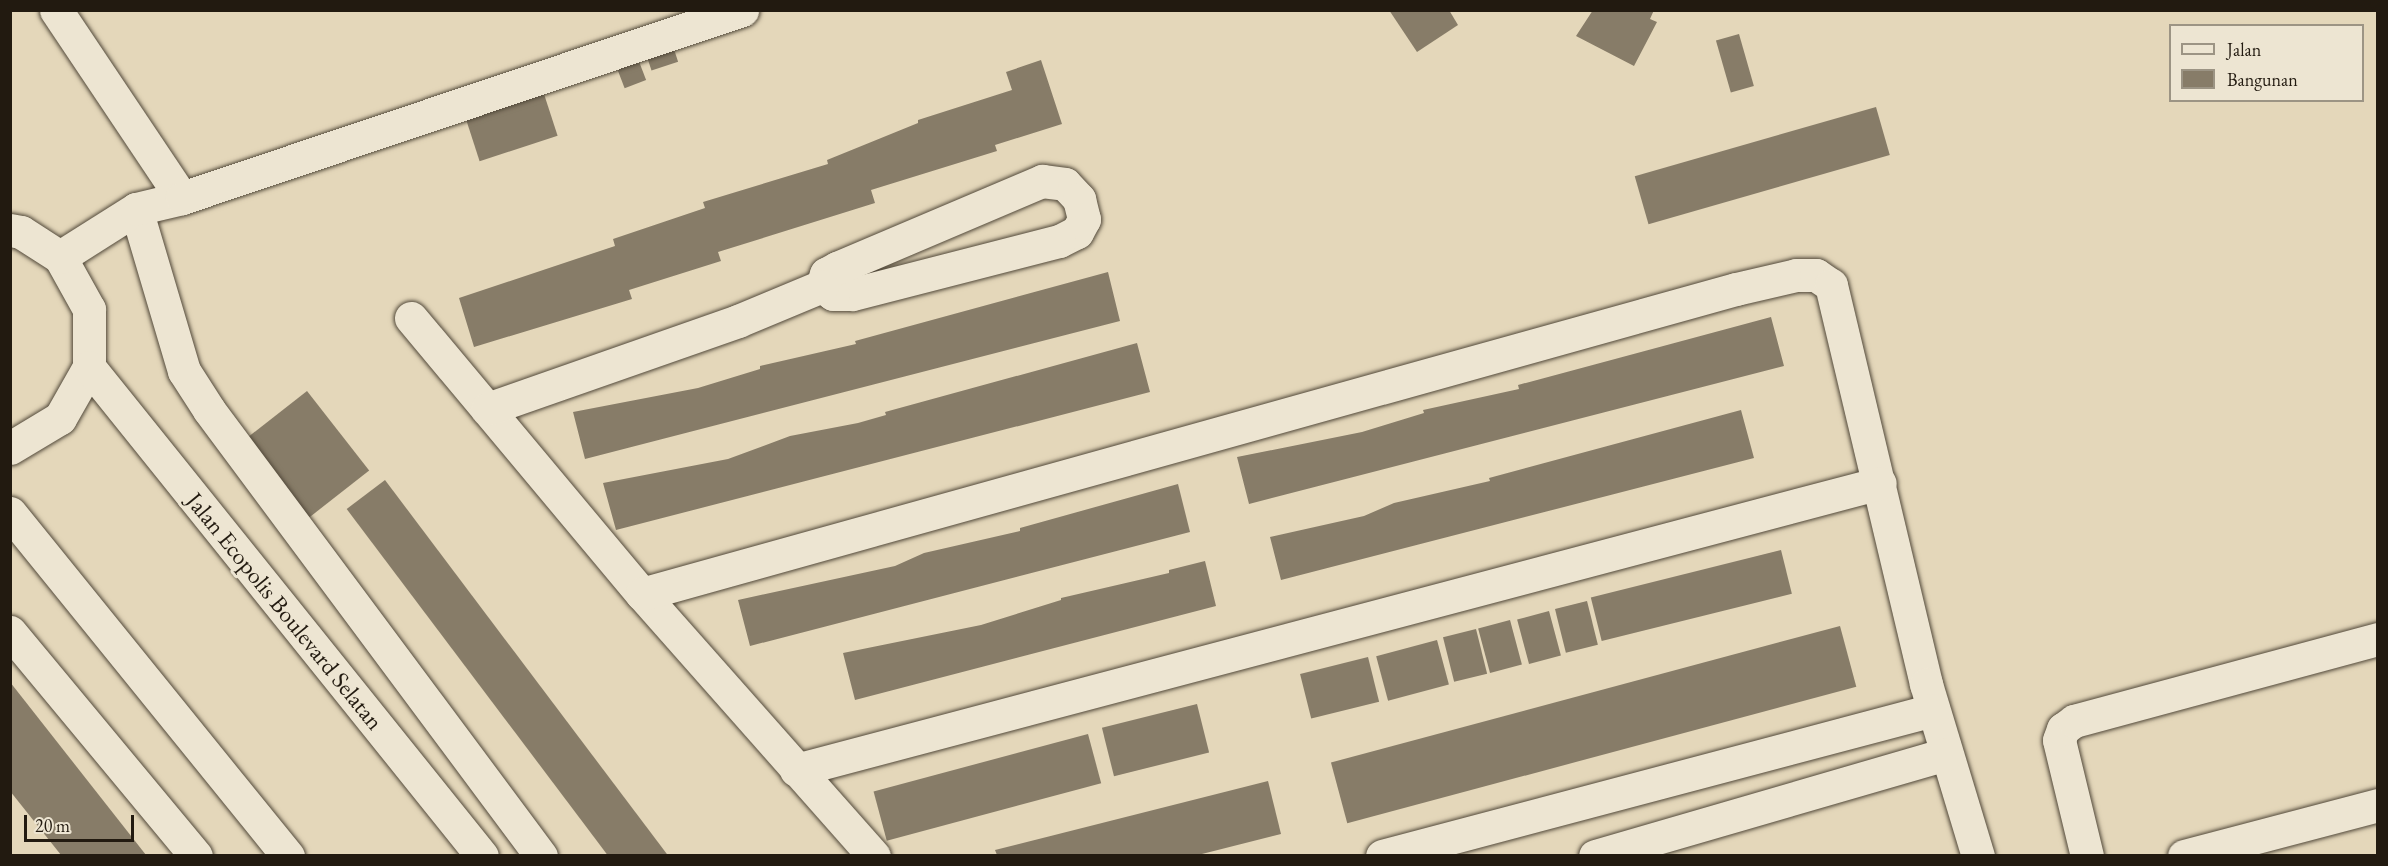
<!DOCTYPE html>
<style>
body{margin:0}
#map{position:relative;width:2388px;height:866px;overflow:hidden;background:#e4d7ba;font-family:"EB Garamond",serif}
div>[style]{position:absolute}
.building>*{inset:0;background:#877c68;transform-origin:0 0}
.roads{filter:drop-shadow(0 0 2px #52493a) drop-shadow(0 0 2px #52493a)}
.minor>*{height:33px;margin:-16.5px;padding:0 16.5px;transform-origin:16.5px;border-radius:16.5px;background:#ede5d2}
span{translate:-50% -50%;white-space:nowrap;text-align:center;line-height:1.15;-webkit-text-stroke:6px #ede5d2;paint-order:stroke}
.street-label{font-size:24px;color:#221a10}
.frame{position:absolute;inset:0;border:12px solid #221a10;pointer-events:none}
.legend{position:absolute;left:2169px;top:24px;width:195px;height:78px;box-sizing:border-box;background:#ede5d2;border:2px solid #9c9484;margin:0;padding:8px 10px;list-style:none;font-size:18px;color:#221a10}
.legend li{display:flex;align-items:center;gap:12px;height:30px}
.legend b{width:30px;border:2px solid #9c9484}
.scale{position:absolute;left:24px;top:815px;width:110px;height:27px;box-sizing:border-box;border:3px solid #221a10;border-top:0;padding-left:8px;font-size:18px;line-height:21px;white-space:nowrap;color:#221a10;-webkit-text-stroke:4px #ede5d2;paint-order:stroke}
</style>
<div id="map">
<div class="building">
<div style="clip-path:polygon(1389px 10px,1449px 10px,1458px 25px,1417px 52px)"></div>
<div style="clip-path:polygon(1593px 10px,1654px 10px,1650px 19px,1657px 22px,1634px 66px,1576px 36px)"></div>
<div style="left:1739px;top:34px;width:54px;height:24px;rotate:74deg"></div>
<div style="left:671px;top:40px;width:23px;height:28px;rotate:72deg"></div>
<div style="left:635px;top:51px;width:31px;height:23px;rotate:69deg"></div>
<div style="clip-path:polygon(1041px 60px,1062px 124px,995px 145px,997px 151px,871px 190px,875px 203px,718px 252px,721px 261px,629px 290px,632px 299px,474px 347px,459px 298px,615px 246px,613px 239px,705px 208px,703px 202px,828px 164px,827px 160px,918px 123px,918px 120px,1012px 90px,1006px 72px)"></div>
<div style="left:544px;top:94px;width:44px;height:82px;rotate:72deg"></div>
<div style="left:1876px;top:107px;width:50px;height:251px;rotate:74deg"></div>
<div style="clip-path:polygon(1108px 272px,1120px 321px,585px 459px,573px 412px,698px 388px,760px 369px,760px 366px,856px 344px,855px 341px)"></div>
<div style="clip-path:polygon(1771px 317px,1784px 366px,1249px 504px,1237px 457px,1362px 432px,1424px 413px,1423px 410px,1519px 389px,1518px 385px)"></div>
<div style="clip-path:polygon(1137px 343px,1150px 392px,616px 530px,603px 483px,728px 459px,790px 436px,858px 423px,886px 415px,885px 412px)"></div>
<div style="left:307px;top:391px;width:101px;height:79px;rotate:52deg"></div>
<div style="clip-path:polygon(1741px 410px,1754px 458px,1281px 580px,1270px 537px,1364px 516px,1394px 503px,1490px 481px,1489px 478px)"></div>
<div style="left:385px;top:480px;width:470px;height:48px;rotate:53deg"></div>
<div style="clip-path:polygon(1178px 484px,1190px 532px,750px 646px,738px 600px,895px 566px,924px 553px,1020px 531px,1020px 528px)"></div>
<div style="left:1781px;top:550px;width:45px;height:196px;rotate:76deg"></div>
<div style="clip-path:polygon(1205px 561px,1216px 606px,855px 700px,843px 653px,981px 625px,1061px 600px,1061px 598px,1169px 573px,1169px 570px)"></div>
<div style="left:1587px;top:601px;width:45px;height:33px;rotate:76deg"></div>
<div style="left:1549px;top:611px;width:46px;height:33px;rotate:75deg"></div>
<div style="left:1510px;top:620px;width:46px;height:33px;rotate:75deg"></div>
<div style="left:1840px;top:626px;width:63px;height:527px;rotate:75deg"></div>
<div style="left:1476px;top:629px;width:46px;height:34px;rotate:76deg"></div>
<div style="left:1437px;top:640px;width:46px;height:63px;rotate:75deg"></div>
<div style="left:1368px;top:657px;width:46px;height:70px;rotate:76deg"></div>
<div style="clip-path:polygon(10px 682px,146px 855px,61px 855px,10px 791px)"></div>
<div style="left:1197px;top:704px;width:50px;height:98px;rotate:76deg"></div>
<div style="left:1088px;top:734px;width:51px;height:222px;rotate:75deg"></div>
<div style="clip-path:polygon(1268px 781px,1281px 834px,1198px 855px,997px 855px,995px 850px)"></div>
</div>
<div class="roads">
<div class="minor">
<div style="left:56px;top:10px;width:226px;rotate:56.2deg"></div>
<div style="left:1042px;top:181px;width:23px;rotate:7deg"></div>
<div style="left:1065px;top:184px;width:21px;rotate:47deg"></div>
<div style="left:1079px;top:199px;width:21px;rotate:76deg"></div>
<div style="left:1084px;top:219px;width:15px;rotate:118deg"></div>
<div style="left:1077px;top:232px;width:20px;rotate:153deg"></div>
<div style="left:1059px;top:241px;width:214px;rotate:165.6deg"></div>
<div style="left:852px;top:294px;width:19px;rotate:180deg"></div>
<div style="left:833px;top:294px;width:14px;rotate:-144deg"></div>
<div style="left:822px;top:286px;width:13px;rotate:-72deg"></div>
<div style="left:826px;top:274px;width:13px;rotate:-29deg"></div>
<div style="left:837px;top:268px;width:223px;rotate:-23deg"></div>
<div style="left:136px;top:209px;width:169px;rotate:73.5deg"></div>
<div style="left:184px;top:371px;width:46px;rotate:57.3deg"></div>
<div style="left:209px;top:410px;width:556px;rotate:53.34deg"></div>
<div style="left:10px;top:230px;width:11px;rotate:10deg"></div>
<div style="left:21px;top:232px;width:46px;rotate:32.7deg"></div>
<div style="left:60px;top:257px;width:60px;rotate:60.9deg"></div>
<div style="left:89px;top:309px;width:58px;rotate:90deg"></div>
<div style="left:89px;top:367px;width:59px;rotate:119.6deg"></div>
<div style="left:60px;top:418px;width:58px;rotate:149deg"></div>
<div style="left:60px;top:257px;width:90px;rotate:-32.3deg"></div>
<div style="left:136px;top:209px;width:47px;rotate:-13.4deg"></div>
<div style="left:182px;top:198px;width:591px;rotate:-18.56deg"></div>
<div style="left:411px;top:318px;width:360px;rotate:50.1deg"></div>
<div style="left:642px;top:594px;width:350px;rotate:48.5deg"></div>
<div style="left:89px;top:367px;width:627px;rotate:51.21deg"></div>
<div style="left:487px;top:409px;width:266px;rotate:-19.3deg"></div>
<div style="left:738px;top:321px;width:91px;rotate:-22.6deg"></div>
<div style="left:10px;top:513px;width:442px;rotate:51deg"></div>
<div style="left:642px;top:594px;width:1136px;rotate:-15.58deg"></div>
<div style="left:1736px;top:289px;width:62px;rotate:-13.1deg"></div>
<div style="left:1796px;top:275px;width:20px"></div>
<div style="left:1816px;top:275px;width:18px;rotate:34deg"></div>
<div style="left:1831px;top:285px;width:410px;rotate:76.6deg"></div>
<div style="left:1926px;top:684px;width:180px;rotate:73.2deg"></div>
<div style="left:10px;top:632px;width:291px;rotate:50.3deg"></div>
<div style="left:796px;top:770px;width:1121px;rotate:-14.83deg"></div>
<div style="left:1382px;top:856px;width:570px;rotate:-14.84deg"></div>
<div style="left:1595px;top:856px;width:366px;rotate:-16.2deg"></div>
<div style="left:2087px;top:856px;width:119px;rotate:-103.6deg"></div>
<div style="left:2059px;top:740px;width:12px;rotate:-70deg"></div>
<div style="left:2063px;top:729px;width:14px;rotate:-36deg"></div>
<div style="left:2074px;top:721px;width:315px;rotate:-15.1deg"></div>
<div style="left:2184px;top:856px;width:201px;rotate:-14.7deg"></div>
</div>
</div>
<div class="street-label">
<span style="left:285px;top:611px;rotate:51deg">Jalan Ecopolis Boulevard Selatan</span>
</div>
<div class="frame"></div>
<ul class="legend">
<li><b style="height:8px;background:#ede5d2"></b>Jalan</li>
<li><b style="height:16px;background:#877c68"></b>Bangunan</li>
</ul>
<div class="scale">20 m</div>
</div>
